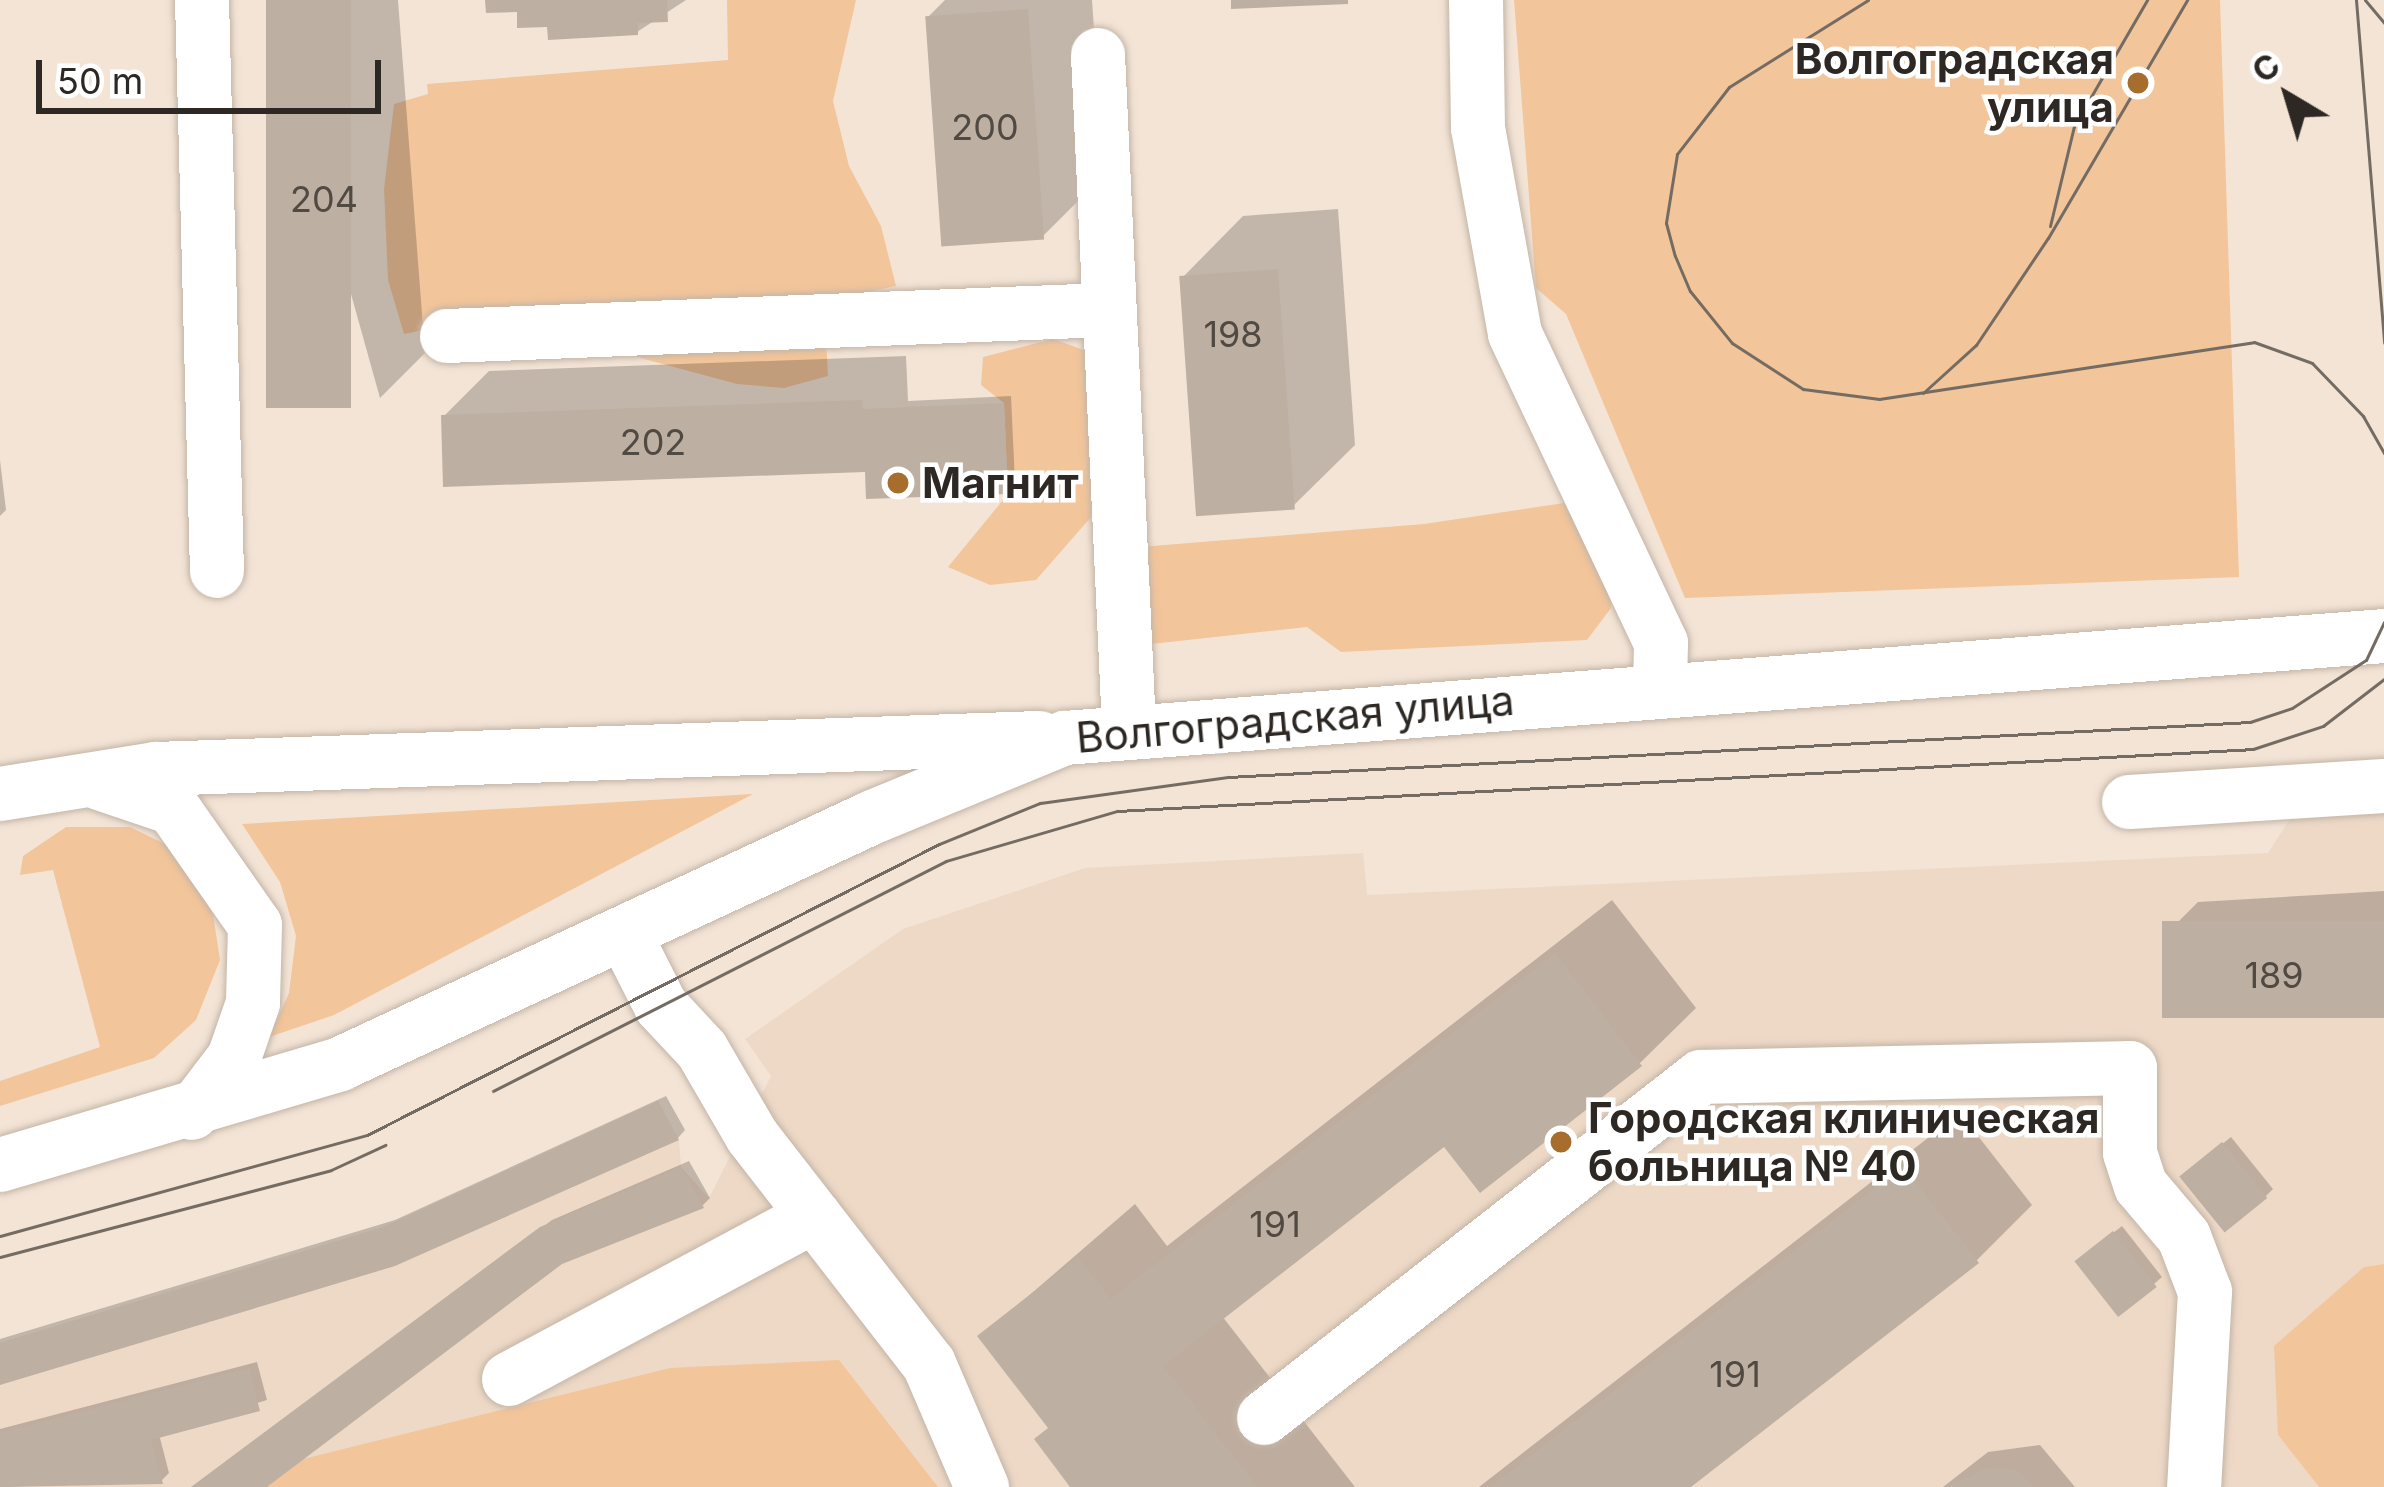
<!DOCTYPE html>
<meta charset="utf-8">
<style>
body{margin:0}
#map{position:relative;width:2384px;height:1487px;overflow:hidden;background:#f3e4d6;font-family:Inter,sans-serif}
div>[style]{position:absolute}
.built>*{inset:0;background:#eed9c6}
.green>*{inset:0;background:#f3c59a}
.shadow>*{inset:0;background:#0003}
.building>*{inset:0;background:#bdafa2;transform-origin:0 0}
.roads{filter:drop-shadow(0 0 3px #c3b5a7) drop-shadow(0 0 3px #c3b5a7)}
.minor>*{height:54px;margin:-27px;padding:0 27px;transform-origin:27px;border-radius:27px;background:#fff}
.tram>*{height:3px;margin:-1.5px;padding:0 1.5px;transform-origin:1.5px;border-radius:1.5px;background:#746c63}
.dots>*{width:33px;height:33px;translate:-50% -50%;box-sizing:border-box;border:6px solid #fff;border-radius:50%}
span{translate:-50% -50%;white-space:nowrap;text-align:center;line-height:1.15;-webkit-text-stroke:9px #fff;paint-order:stroke}
.number-label{font-size:36px;color:#514a43}
.number-label span{-webkit-text-stroke-width:0}
.poi-label{font-size:42px;color:#2d2823;font-weight:700}
.right{translate:-100% -50%;text-align:right}
.left{translate:0 -50%;text-align:left}
.street-label{font-size:42px;color:#2d2823}
.north{position:absolute;left:2228px;top:36px;width:120px;height:120px;-webkit-text-stroke:9px #fff;paint-order:stroke;rotate:322deg;font-size:33px;font-weight:700;line-height:48px;text-align:center;color:#2d2823}
.north::after{content:'';display:block;margin:auto;width:42px;height:54px;background:#2d2823;clip-path:polygon(50% 0,100% 100%,50% 72%,0 100%)}
.scale{position:absolute;left:36px;top:60px;width:345px;height:54px;box-sizing:border-box;border:6px solid #2d2823;border-top:0;padding-left:15px;font-size:36px;line-height:42px;white-space:nowrap;color:#2d2823;-webkit-text-stroke:9px #fff;paint-order:stroke}
</style>
<div id="map">
<div class="built">
<div style="clip-path:polygon(2384px 777px,2384px 1264px,2364px 1267px,2278px 1435px,2319px 1487px,0 1487px,0 1343px,384px 1227px,658px 1101px,679px 1140px,681px 1167px,709px 1198px,771px 1076px,745px 1039px,903px 929px,1085px 868px,1363px 853px,1367px 895px,2268px 853px,2316px 778px)"></div>
</div>
<div class="green">
<div style="clip-path:polygon(727px 0,856px 0,833px 101px,849px 166px,881px 226px,896px 286px,824px 301px,828px 376px,784px 388px,737px 384px,489px 317px,404px 334px,388px 280px,384px 189px,394px 104px,428px 94px,427px 84px,728px 60px)"></div>
<div style="clip-path:polygon(1514px 0,2220px 0,2239px 577px,1685px 598px,1566px 314px,1536px 288px)"></div>
<div style="clip-path:polygon(1053px 339px,1092px 353px,1106px 500px,1036px 580px,990px 585px,948px 567px,1008px 494px,1004px 403px,981px 385px,983px 357px)"></div>
<div style="clip-path:polygon(1564px 503px,1610px 586px,1611px 608px,1587px 640px,1341px 652px,1307px 627px,1142px 645px,1128px 548px,1424px 524px)"></div>
<div style="clip-path:polygon(753px 794px,334px 1015px,269px 1037px,289px 993px,296px 936px,280px 882px,242px 824px)"></div>
<div style="clip-path:polygon(66px 827px,130px 827px,169px 846px,210px 894px,220px 960px,196px 1020px,154px 1058px,0 1106px,0 1081px,100px 1047px,53px 870px,20px 875px,23px 856px)"></div>
<div style="clip-path:polygon(2384px 1264px,2384px 1487px,2319px 1487px,2278px 1435px,2274px 1346px,2364px 1267px)"></div>
<div style="clip-path:polygon(839px 1360px,938px 1487px,267px 1487px,303px 1459px,670px 1368px)"></div>
</div>
<div class="shadow">
<div style="clip-path:polygon(269px 0,398px 0,425px 353px,380px 398px)"></div>
<div style="clip-path:polygon(488px 0,686px 0,637px 32px,550px 24px)"></div>
<div style="clip-path:polygon(945px 0,1092px 0,1104px 175px,1043px 236px,928px 17px)"></div>
<div style="clip-path:polygon(1338px 209px,1355px 445px,1293px 506px,1182px 278px,1243px 216px)"></div>
<div style="clip-path:polygon(906px 356px,908px 401px,1011px 396px,1015px 483px,1007px 491px,444px 416px,489px 371px)"></div>
<div style="clip-path:polygon(0 460px,6px 510px,0 516px)"></div>
<div style="clip-path:polygon(2384px 891px,2384px 1015px,2165px 935px,2198px 902px)"></div>
<div style="clip-path:polygon(1612px 900px,1696px 1008px,1640px 1063px,1480px 1189px,1444px 1143px,1222px 1316px,1355px 1487px,1074px 1487px,1051px 1427px,981px 1337px,1135px 1204px,1167px 1246px)"></div>
<div style="clip-path:polygon(666px 1096px,685px 1130px,678px 1138px,393px 1263px,0 1382px,0 1339px,395px 1220px)"></div>
<div style="clip-path:polygon(1960px 1113px,2032px 1205px,1977px 1260px,1686px 1487px,1479px 1487px)"></div>
<div style="clip-path:polygon(2231px 1137px,2273px 1189px,2266px 1196px,2190px 1170px)"></div>
<div style="clip-path:polygon(689px 1161px,710px 1198px,702px 1206px,561px 1261px,262px 1487px,193px 1487px,552px 1220px)"></div>
<div style="clip-path:polygon(2122px 1226px,2162px 1277px,2154px 1284px,2086px 1254px)"></div>
<div style="clip-path:polygon(257px 1362px,267px 1400px,159px 1434px,169px 1473px,161px 1481px,0 1487px,0 1429px)"></div>
<div style="clip-path:polygon(2040px 1445px,2075px 1487px,1943px 1487px,1988px 1452px)"></div>
</div>
<div class="building">
<div style="left:266px;top:0;width:85px;height:408px"></div>
<div style="clip-path:polygon(485px 0,667px 0,668px 22px,638px 23px,638px 35px,548px 40px,547px 27px,517px 28px,517px 12px,486px 13px)"></div>
<div style="clip-path:polygon(1231px 0,1348px 0,1348px 4px,1231px 9px)"></div>
<div style="left:1028px;top:9px;width:231px;height:103px;rotate:86deg"></div>
<div style="left:1278px;top:269px;width:241px;height:99px;rotate:86deg"></div>
<div style="clip-path:polygon(862px 400px,863px 409px,1004px 403px,1008px 494px,866px 499px,865px 472px,443px 487px,441px 415px)"></div>
<div style="left:2384px;top:921px;width:97px;height:222px;rotate:90deg"></div>
<div style="clip-path:polygon(1555px 953px,1642px 1066px,1480px 1193px,1444px 1147px,1163px 1366px,1257px 1487px,1070px 1487px,1034px 1439px,1048px 1428px,977px 1336px,1078px 1257px,1111px 1299px)"></div>
<div style="clip-path:polygon(658px 1101px,679px 1140px,395px 1266px,0 1385px,0 1343px,384px 1227px)"></div>
<div style="left:2222px;top:1142px;width:72px;height:55px;rotate:51deg"></div>
<div style="clip-path:polygon(1903px 1166px,1979px 1263px,1691px 1487px,1490px 1487px)"></div>
<div style="clip-path:polygon(681px 1167px,704px 1208px,562px 1264px,267px 1487px,191px 1487px,540px 1227px)"></div>
<div style="left:2113px;top:1231px;width:71px;height:49px;rotate:52deg"></div>
<div style="clip-path:polygon(249px 1368px,260px 1411px,151px 1440px,163px 1484px,0 1487px,0 1433px)"></div>
<div style="clip-path:polygon(1987px 1468px,2014px 1469px,2034px 1487px,1946px 1487px)"></div>
</div>
<div class="roads">
<div class="minor">
<div style="left:202px;top:0;width:571px;rotate:88.5deg"></div>
<div style="left:1476px;top:0;width:128px;rotate:89.1deg"></div>
<div style="left:1478px;top:128px;width:209px;rotate:79.8deg"></div>
<div style="left:1515px;top:334px;width:342px;rotate:64.7deg"></div>
<div style="left:1661px;top:643px;width:43px;rotate:91.3deg"></div>
<div style="left:1098px;top:55px;width:674px;rotate:87.36deg"></div>
<div style="left:447px;top:336px;width:659px;rotate:-2.26deg"></div>
<div style="left:99px;top:783px;width:78px;rotate:18.7deg"></div>
<div style="left:173px;top:808px;width:143px;rotate:55deg"></div>
<div style="left:255px;top:925px;width:78px;rotate:91.5deg"></div>
<div style="left:253px;top:1003px;width:58px;rotate:109.1deg"></div>
<div style="left:234px;top:1058px;width:69px;rotate:127.4deg"></div>
<div style="left:0;top:794px;width:158px;rotate:-9.1deg"></div>
<div style="left:156px;top:769px;width:884px;rotate:-2.01deg"></div>
<div style="left:2129px;top:802px;width:256px;rotate:-3.6deg"></div>
<div style="left:625px;top:935px;width:80px;rotate:63.1deg"></div>
<div style="left:661px;top:1006px;width:60px;rotate:47deg"></div>
<div style="left:702px;top:1050px;width:99px;rotate:59.8deg"></div>
<div style="left:752px;top:1136px;width:289px;rotate:52.2deg"></div>
<div style="left:929px;top:1364px;width:134px;rotate:66.7deg"></div>
<div style="left:0;top:1165px;width:355px;rotate:-16.5deg"></div>
<div style="left:340px;top:1064px;width:587px;rotate:-24.86deg"></div>
<div style="left:873px;top:817px;width:208px;rotate:-22.4deg"></div>
<div style="left:1065px;top:738px;width:1323px;rotate:-4.42deg"></div>
<div style="left:509px;top:1379px;width:346px;rotate:-28.1deg"></div>
<div style="left:1264px;top:1418px;width:554px;rotate:-37.97deg"></div>
<div style="left:1701px;top:1077px;width:429px;rotate:-1.2deg"></div>
<div style="left:2130px;top:1068px;width:85px;rotate:90deg"></div>
<div style="left:2130px;top:1153px;width:35px;rotate:72deg"></div>
<div style="left:2141px;top:1186px;width:67px;rotate:49.9deg"></div>
<div style="left:2184px;top:1237px;width:59px;rotate:69.1deg"></div>
<div style="left:2205px;top:1292px;width:195px;rotate:93.2deg"></div>
</div>
</div>
<div class="tram">
<div style="left:1868px;top:0;width:164px;rotate:148deg"></div>
<div style="left:1729px;top:87px;width:85px;rotate:127.8deg"></div>
<div style="left:1677px;top:154px;width:70px;rotate:99.1deg"></div>
<div style="left:1666px;top:223px;width:34px;rotate:75deg"></div>
<div style="left:1675px;top:256px;width:38px;rotate:67deg"></div>
<div style="left:1690px;top:291px;width:67px;rotate:51.1deg"></div>
<div style="left:1732px;top:343px;width:85px;rotate:32.9deg"></div>
<div style="left:1803px;top:389px;width:77px;rotate:7.5deg"></div>
<div style="left:1879px;top:399px;width:379px;rotate:-8.6deg"></div>
<div style="left:2254px;top:342px;width:62px;rotate:19.9deg"></div>
<div style="left:2312px;top:363px;width:74px;rotate:46.1deg"></div>
<div style="left:2363px;top:416px;width:43px;rotate:60.4deg"></div>
<div style="left:2356px;top:0;width:344px;rotate:85.3deg"></div>
<div style="left:2365px;top:0;width:30px;rotate:50deg"></div>
<div style="left:2050px;top:226px;width:103px;rotate:-76.5deg"></div>
<div style="left:2074px;top:126px;width:146px;rotate:-59.9deg"></div>
<div style="left:1923px;top:393px;width:72px;rotate:-42.2deg"></div>
<div style="left:1976px;top:345px;width:129px;rotate:-56.1deg"></div>
<div style="left:2048px;top:238px;width:276px;rotate:-59.7deg"></div>
<div style="left:493px;top:1091px;width:508px;rotate:-26.92deg"></div>
<div style="left:946px;top:861px;width:178px;rotate:-16.3deg"></div>
<div style="left:1117px;top:811px;width:1138px;rotate:-3.12deg"></div>
<div style="left:2253px;top:749px;width:74px;rotate:-18.2deg"></div>
<div style="left:2323px;top:726px;width:77px;rotate:-37.6deg"></div>
<div style="left:0;top:1236px;width:381px;rotate:-15.4deg"></div>
<div style="left:367px;top:1135px;width:642px;rotate:-26.96deg"></div>
<div style="left:939px;top:844px;width:109px;rotate:-22.1deg"></div>
<div style="left:1040px;top:803px;width:190px;rotate:-7.9deg"></div>
<div style="left:1228px;top:777px;width:1023px;rotate:-3.08deg"></div>
<div style="left:2250px;top:722px;width:44px;rotate:-18.4deg"></div>
<div style="left:2292px;top:708px;width:88px;rotate:-33deg"></div>
<div style="left:2366px;top:660px;width:42px;rotate:-64.7deg"></div>
<div style="left:0;top:1257px;width:342px;rotate:-14.7deg"></div>
<div style="left:331px;top:1170px;width:60px;rotate:-24.8deg"></div>
</div>
<div class="dots">
<div style="left:2138px;top:83px;background:#a76d2d"></div>
<div style="left:898px;top:483px;background:#a76d2d"></div>
<div style="left:1561px;top:1142px;background:#a76d2d"></div>
</div>
<div class="number-label">
<span style="left:985px;top:128px">200</span>
<span style="left:324px;top:200px">204</span>
<span style="left:1233px;top:335px">198</span>
<span style="left:653px;top:443px">202</span>
<span style="left:2274px;top:976px">189</span>
<span style="left:1275px;top:1225px">191</span>
<span style="left:1735px;top:1375px">191</span>
</div>
<div class="poi-label">
<span class="right" style="left:2114px;top:83px">Волгоградская<br>улица</span>
<span class="left" style="left:922px;top:483px">Магнит</span>
<span class="left" style="left:1588px;top:1142px">Городская клиническая<br>больница № 40</span>
</div>
<div class="street-label">
<span style="left:1295px;top:719px;rotate:-5deg">Волгоградская улица</span>
</div>
<div class="north">С</div>
<div class="scale">50 m</div>
</div>
